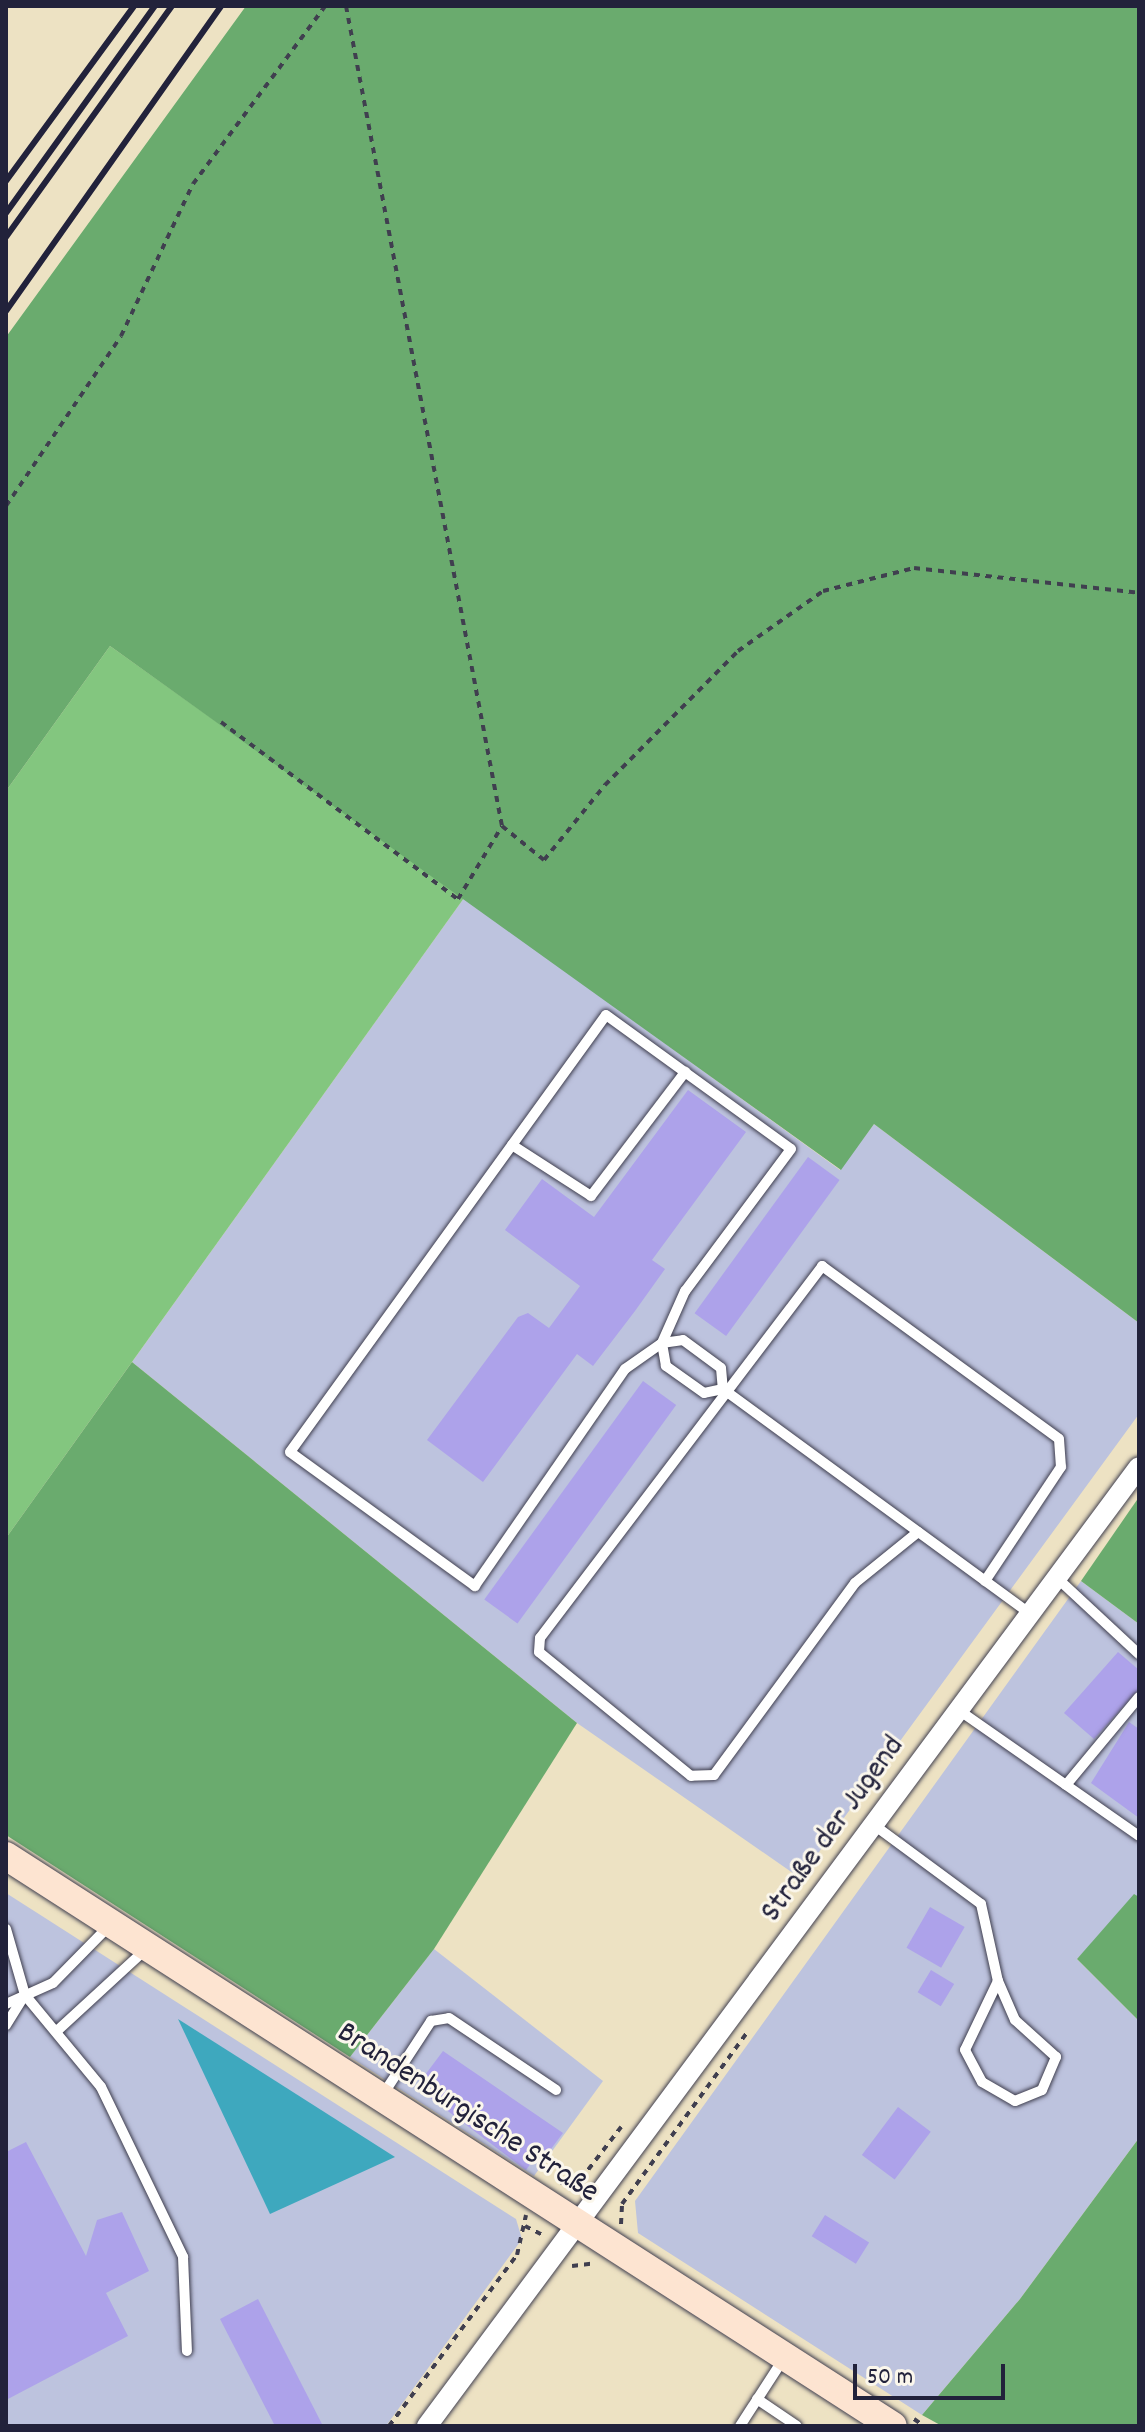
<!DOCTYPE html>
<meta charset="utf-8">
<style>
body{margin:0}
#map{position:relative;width:1145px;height:2432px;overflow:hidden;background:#ede2c3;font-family:Dekko,sans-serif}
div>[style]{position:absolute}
.industrial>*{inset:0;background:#bdc3de}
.green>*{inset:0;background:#83c67f}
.forest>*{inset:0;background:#6aab6e}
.water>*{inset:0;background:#3ea8be}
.building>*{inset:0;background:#ada2ea;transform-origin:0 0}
.path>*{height:4px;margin-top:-2px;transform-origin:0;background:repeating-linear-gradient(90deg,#403f4f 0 6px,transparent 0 12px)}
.roads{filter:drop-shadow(0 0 2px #403f4f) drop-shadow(0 0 2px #403f4f)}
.lane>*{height:10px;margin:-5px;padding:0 5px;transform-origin:5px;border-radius:5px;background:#fff}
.street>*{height:20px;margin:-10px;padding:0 10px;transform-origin:10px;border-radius:10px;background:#fff}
.secondary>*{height:28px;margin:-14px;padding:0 14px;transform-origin:14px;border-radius:14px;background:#fde4d1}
.rail>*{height:6px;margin:-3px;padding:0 3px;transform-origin:3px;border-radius:3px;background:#22223b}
span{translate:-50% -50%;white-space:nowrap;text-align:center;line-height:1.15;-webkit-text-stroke:6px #fbf7ec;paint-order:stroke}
.street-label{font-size:32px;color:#22223b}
.frame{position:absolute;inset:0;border:8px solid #22223b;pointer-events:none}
.scale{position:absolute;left:853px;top:2364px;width:152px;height:36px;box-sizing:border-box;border:4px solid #22223b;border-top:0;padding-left:10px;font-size:24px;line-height:28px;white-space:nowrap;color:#22223b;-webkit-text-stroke:6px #fbf7ec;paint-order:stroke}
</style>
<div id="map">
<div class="industrial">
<div style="clip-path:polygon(464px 898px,840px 1170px,874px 1124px,1139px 1323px,1139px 1414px,800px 1878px,577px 1723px,132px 1362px)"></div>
<div style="clip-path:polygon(1081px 1581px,1139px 1624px,1139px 1897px,1077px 1959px,1139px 2021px,1139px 2138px,1020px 2299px,922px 2415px,638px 2233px,635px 2201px)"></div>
<div style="clip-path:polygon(6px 1893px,516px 2219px,522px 2239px,386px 2426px,6px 2426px)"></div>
<div style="clip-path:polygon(434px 1949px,603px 2081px,534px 2176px,350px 2057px)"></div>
</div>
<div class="green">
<div style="clip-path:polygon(110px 646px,464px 898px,6px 1538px,6px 791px)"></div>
</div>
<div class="forest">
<div style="clip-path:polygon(246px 6px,1139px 6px,1139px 1323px,874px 1124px,841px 1170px,110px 646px,6px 791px,6px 337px)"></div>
<div style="clip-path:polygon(132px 1362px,577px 1723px,434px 1949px,350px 2057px,6px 1835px,6px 1538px)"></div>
<div style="clip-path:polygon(1139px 1497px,1139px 1624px,1081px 1581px)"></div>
<div style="clip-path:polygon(1134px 1894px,1139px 1897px,1139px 2021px,1077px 1959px)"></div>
<div style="clip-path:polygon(1139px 2138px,1139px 2426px,942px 2426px,922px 2415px,1020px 2299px)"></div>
</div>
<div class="water">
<div style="clip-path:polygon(178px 2019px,395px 2157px,270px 2214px)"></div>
</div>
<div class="building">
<div style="clip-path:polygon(688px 1090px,746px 1132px,652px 1260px,665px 1269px,635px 1311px,593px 1366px,577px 1354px,483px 1482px,427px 1440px,518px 1317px,528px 1313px,549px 1328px,580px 1286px,505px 1230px,542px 1179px,594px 1217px)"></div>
<div style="left:808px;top:1157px;width:39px;height:193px;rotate:36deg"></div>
<div style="left:643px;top:1381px;width:41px;height:270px;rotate:36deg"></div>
<div style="clip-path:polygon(1118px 1652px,1139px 1670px,1139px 1689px,1094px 1739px,1064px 1713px)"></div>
<div style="clip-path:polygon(1129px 1722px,1139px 1729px,1139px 1818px,1091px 1783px)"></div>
<div style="left:930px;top:1907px;width:40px;height:47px;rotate:30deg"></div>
<div style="left:931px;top:1970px;width:27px;height:26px;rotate:31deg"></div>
<div style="clip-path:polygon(443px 2051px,563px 2133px,548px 2153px,542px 2148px,526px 2170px,416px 2087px)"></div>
<div style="left:898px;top:2107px;width:41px;height:60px;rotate:37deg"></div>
<div style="clip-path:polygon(26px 2142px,86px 2256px,97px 2220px,122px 2212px,149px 2271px,106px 2293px,128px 2336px,6px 2400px,6px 2152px)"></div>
<div style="left:825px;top:2215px;width:52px;height:25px;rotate:32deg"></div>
<div style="clip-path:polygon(258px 2299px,323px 2426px,275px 2426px,220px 2319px)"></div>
</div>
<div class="path">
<div style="left:346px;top:6px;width:835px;rotate:79.23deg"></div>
<div style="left:502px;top:826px;width:54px;rotate:39deg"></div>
<div style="left:544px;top:860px;width:97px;rotate:-50.9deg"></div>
<div style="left:605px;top:785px;width:189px;rotate:-45.2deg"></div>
<div style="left:738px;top:651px;width:104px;rotate:-35.2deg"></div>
<div style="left:823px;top:591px;width:94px;rotate:-14.2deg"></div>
<div style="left:914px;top:568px;width:226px;rotate:6.3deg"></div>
<div style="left:6px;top:506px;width:205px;rotate:-55.9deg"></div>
<div style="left:121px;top:336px;width:168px;rotate:-64.7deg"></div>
<div style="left:193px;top:184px;width:222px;rotate:-53.4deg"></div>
<div style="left:221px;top:722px;width:296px;rotate:36.8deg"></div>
<div style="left:458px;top:899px;width:85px;rotate:-58.9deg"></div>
<div style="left:560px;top:2183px;width:21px;rotate:-11deg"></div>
<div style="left:581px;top:2179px;width:66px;rotate:-52.4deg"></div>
<div style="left:621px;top:2224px;width:20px;rotate:-87deg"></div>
<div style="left:622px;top:2204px;width:214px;rotate:-53.9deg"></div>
<div style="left:525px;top:2226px;width:22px;rotate:27deg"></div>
<div style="left:572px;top:2266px;width:23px;rotate:-7deg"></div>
<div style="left:914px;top:2419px;width:12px;rotate:35deg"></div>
<div style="left:389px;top:2426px;width:214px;rotate:-53.2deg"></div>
<div style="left:517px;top:2255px;width:41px;rotate:-77.3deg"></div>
</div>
<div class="roads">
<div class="lane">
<div style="left:606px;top:1015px;width:228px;rotate:35.9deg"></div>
<div style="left:791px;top:1149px;width:177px;rotate:126.7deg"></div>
<div style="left:685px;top:1291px;width:57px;rotate:113.9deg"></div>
<div style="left:662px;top:1343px;width:45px;rotate:144.9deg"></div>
<div style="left:625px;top:1369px;width:264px;rotate:124.7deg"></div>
<div style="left:475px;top:1586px;width:228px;rotate:-144.1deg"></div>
<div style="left:290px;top:1452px;width:539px;rotate:-54.13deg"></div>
<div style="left:512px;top:1145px;width:94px;rotate:32.8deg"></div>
<div style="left:591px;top:1196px;width:156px;rotate:-52.8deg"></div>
<div style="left:723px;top:1389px;width:19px;rotate:168deg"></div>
<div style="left:704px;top:1393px;width:47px;rotate:-144.6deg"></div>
<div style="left:666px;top:1366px;width:23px;rotate:-100deg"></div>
<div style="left:662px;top:1343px;width:21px;rotate:-8deg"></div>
<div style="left:683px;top:1340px;width:47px;rotate:36.4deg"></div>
<div style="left:721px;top:1368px;width:21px;rotate:85deg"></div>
<div style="left:723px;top:1389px;width:381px;rotate:36.2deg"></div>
<div style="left:918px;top:1532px;width:81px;rotate:141deg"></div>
<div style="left:855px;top:1583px;width:238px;rotate:126.3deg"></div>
<div style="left:714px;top:1775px;width:23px;rotate:178deg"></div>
<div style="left:691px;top:1776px;width:196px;rotate:-140.8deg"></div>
<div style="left:539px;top:1652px;width:14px;rotate:-86deg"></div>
<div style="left:540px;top:1638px;width:467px;rotate:-52.8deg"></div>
<div style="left:822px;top:1266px;width:293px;rotate:36.1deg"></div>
<div style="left:1059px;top:1439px;width:28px;rotate:86deg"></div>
<div style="left:1061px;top:1467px;width:137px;rotate:123.7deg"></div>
<div style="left:1056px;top:1577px;width:113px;rotate:42.9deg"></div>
<div style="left:960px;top:1711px;width:218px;rotate:34.9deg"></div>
<div style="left:1066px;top:1785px;width:114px;rotate:-50.3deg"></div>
<div style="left:874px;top:1825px;width:133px;rotate:36.4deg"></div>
<div style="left:981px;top:1904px;width:79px;rotate:77.6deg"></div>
<div style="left:998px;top:1981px;width:76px;rotate:115.6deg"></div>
<div style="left:965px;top:2050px;width:36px;rotate:62deg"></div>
<div style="left:982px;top:2082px;width:38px;rotate:30deg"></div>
<div style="left:1015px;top:2101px;width:29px;rotate:-22deg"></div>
<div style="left:1042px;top:2090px;width:36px;rotate:-67deg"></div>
<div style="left:1056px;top:2057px;width:55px;rotate:-137.9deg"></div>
<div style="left:1015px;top:2020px;width:43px;rotate:-113.6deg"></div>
<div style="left:6px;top:1929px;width:69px;rotate:73.9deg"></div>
<div style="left:25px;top:1995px;width:119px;rotate:50.4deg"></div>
<div style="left:101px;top:2087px;width:189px;rotate:64.2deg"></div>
<div style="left:183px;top:2257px;width:94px;rotate:87.6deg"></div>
<div style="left:6px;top:2004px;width:51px;rotate:-24.1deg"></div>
<div style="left:53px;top:1983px;width:83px;rotate:-45.5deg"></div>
<div style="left:6px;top:2025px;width:34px;rotate:-58deg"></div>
<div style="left:58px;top:2030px;width:118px;rotate:-42.6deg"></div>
<div style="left:382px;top:2096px;width:90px;rotate:-56.8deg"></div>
<div style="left:431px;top:2021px;width:18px;rotate:-9deg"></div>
<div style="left:449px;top:2018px;width:129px;rotate:33.9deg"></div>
<div style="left:757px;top:2399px;width:48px;rotate:34deg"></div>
<div style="left:740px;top:2426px;width:81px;rotate:-57.1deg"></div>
</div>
<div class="street">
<div style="left:427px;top:2426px;width:1194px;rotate:-53.41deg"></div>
</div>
<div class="secondary">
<div style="left:6px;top:1856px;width:1054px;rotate:32.73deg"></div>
</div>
</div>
<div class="rail">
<div style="left:6px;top:181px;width:217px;rotate:-53.8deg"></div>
<div style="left:6px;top:213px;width:255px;rotate:-54.3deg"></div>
<div style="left:6px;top:237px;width:284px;rotate:-54.3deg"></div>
<div style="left:6px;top:311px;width:373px;rotate:-54.8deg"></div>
</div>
<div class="street-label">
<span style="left:834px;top:1830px;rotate:-54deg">Straße der Jugend</span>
<span style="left:467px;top:2114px;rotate:33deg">Brandenburgische Straße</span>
</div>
<div class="frame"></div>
<div class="scale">50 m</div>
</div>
